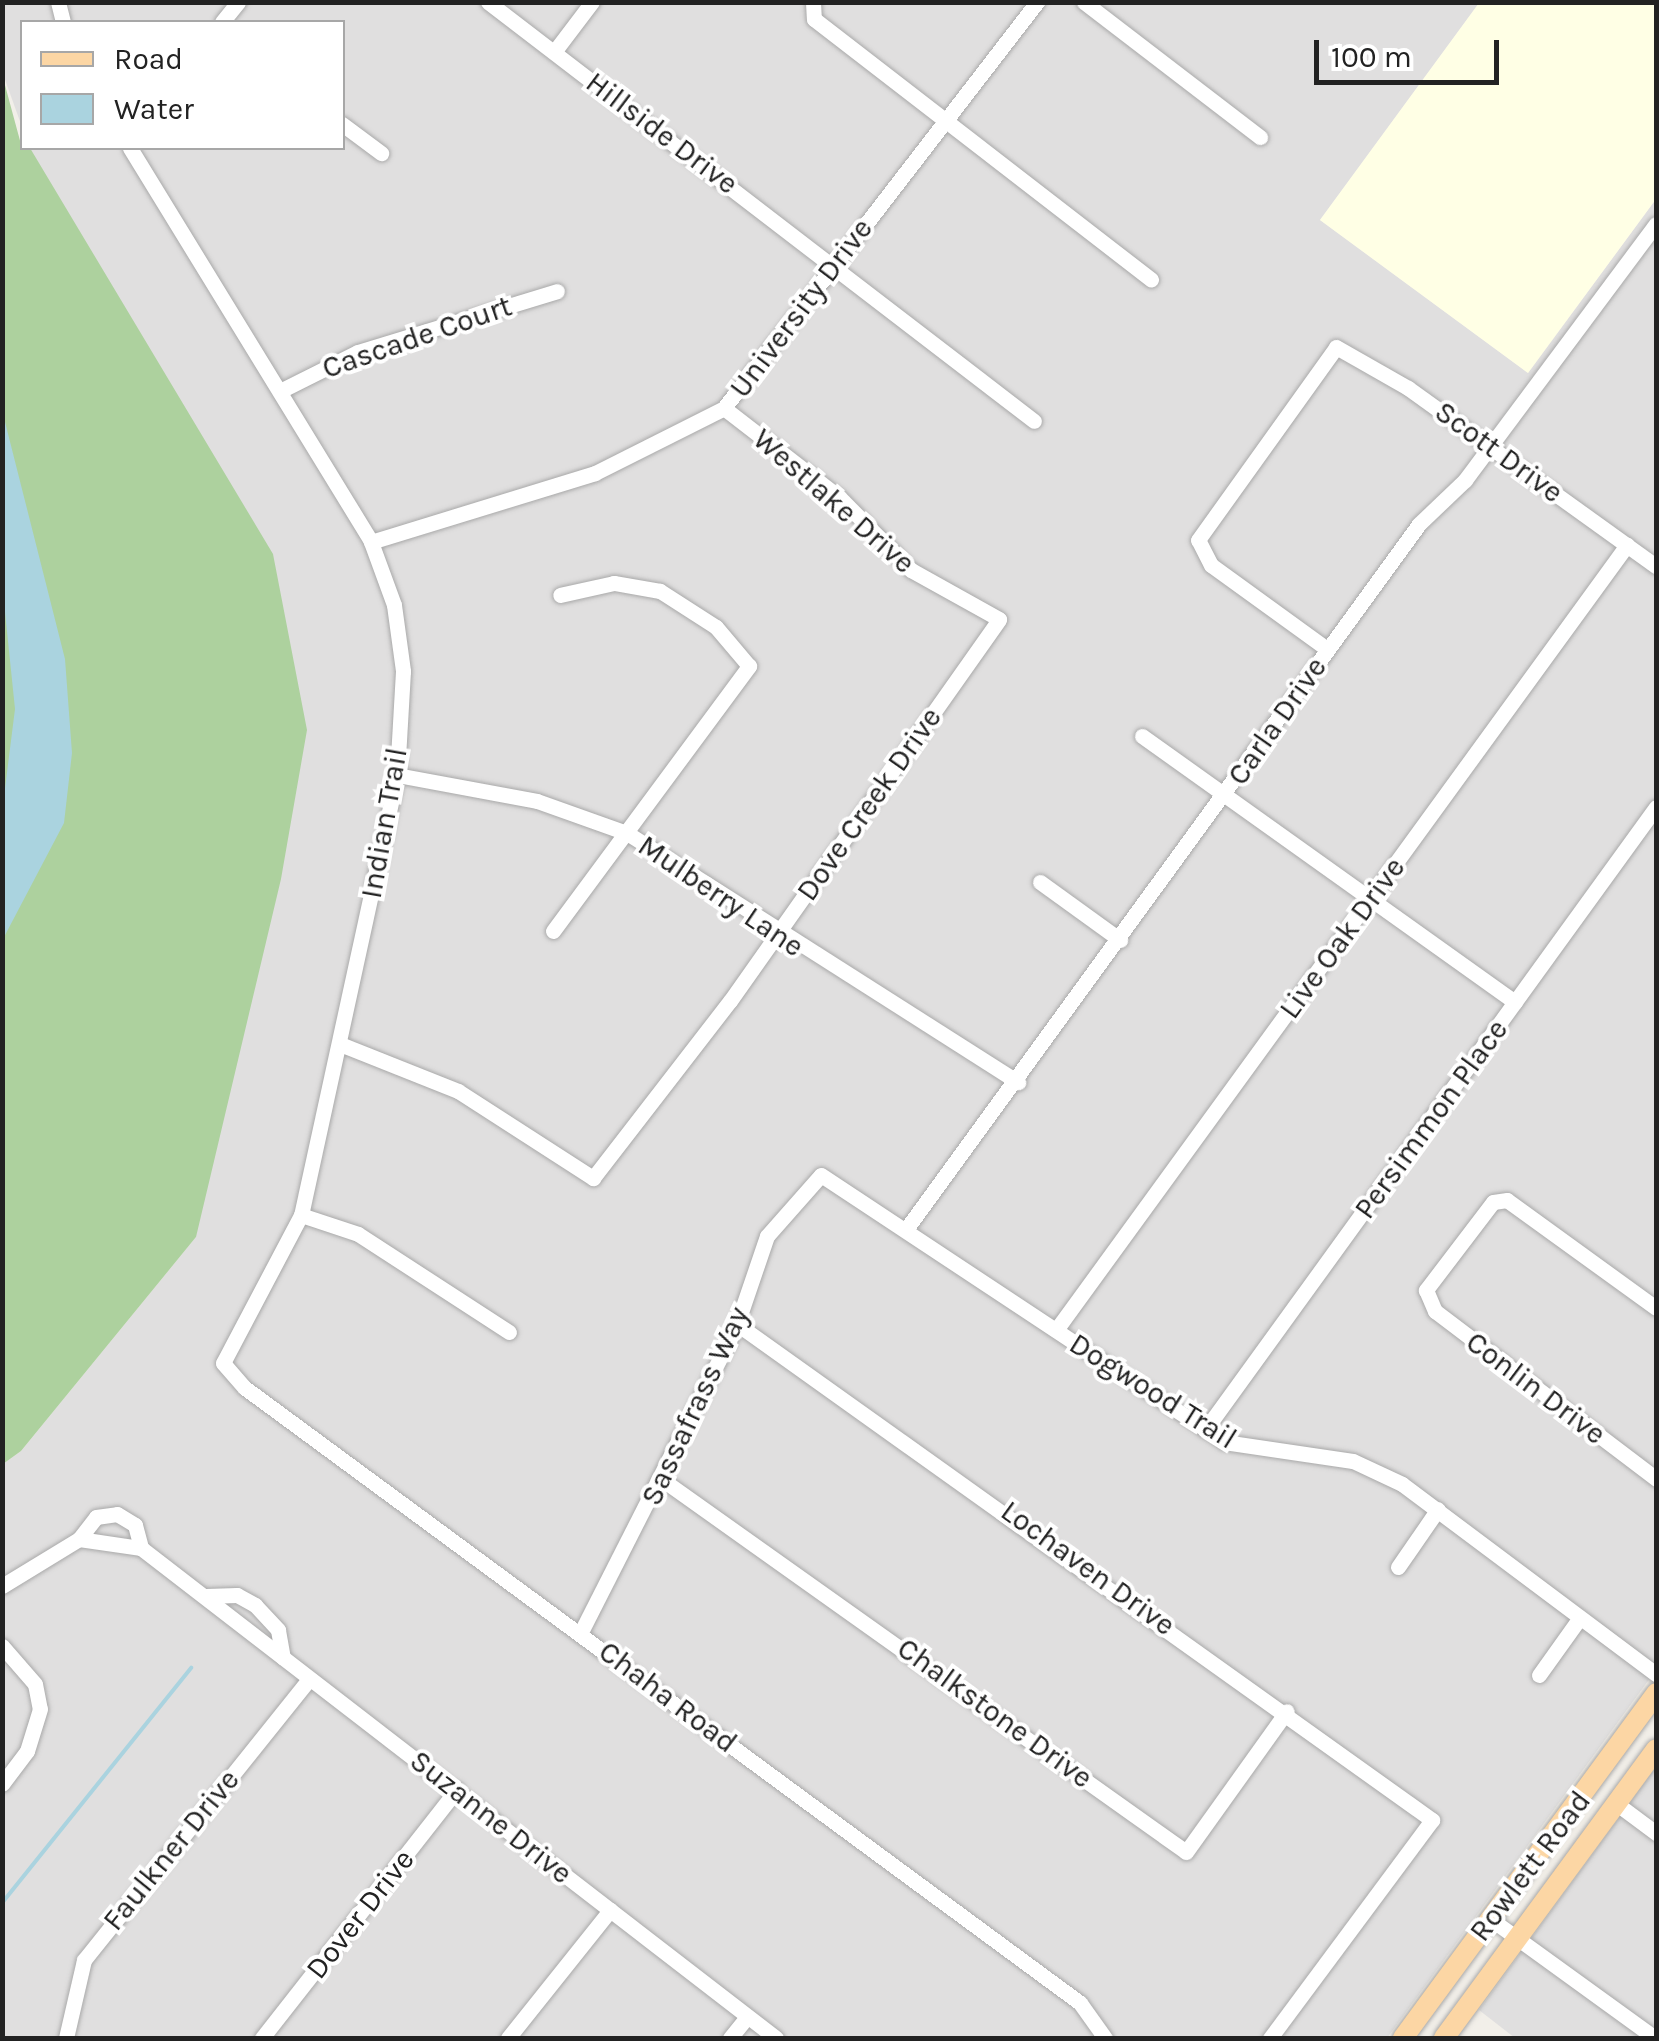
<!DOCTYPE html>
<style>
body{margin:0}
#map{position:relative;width:1659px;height:2041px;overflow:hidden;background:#f2efe9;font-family:Karla,sans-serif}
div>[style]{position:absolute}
.residential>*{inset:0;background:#e0dfdf}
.education>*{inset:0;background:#ffffe5}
.forest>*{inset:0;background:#add19e}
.water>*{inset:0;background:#aad3df}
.stream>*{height:4px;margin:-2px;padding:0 2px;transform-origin:2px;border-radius:2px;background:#aad3df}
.roads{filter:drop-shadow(0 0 2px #a9a9a9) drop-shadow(0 0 2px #a9a9a9)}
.minor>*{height:15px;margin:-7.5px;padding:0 7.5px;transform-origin:7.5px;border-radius:7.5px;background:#fff}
.major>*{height:20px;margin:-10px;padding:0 10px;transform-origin:10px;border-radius:10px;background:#fcd6a4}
span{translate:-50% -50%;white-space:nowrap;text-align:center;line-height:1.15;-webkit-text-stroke:8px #fff;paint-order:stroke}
.street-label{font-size:30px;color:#222}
.frame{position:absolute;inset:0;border:5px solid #222;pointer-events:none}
.legend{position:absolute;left:20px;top:20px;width:325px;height:130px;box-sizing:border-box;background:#fff;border:2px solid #a7a7a7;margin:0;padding:12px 18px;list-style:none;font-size:30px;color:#222}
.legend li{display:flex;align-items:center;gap:20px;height:50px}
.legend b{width:50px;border:2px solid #a7a7a7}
.scale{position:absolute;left:1314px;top:40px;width:185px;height:45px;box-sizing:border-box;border:5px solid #222;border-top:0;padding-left:12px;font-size:30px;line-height:35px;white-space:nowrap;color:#222;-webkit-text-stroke:8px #fff;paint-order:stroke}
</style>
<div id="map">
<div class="residential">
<div style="clip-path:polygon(3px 2px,1479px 3px,1320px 220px,1528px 373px,1656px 199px,1656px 1670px,1387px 2038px,3px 2038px,3px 1464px,21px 1451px,196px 1237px,30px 148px,342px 148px,342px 22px,22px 22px,22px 127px,3px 74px)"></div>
<div style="clip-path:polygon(1656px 1767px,1656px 2038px,1515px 2038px,1479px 2010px)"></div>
</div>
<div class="education">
<div style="clip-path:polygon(1479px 3px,1656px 3px,1656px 199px,1528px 373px,1320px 220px)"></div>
</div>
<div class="forest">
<div style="clip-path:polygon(2px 74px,22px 148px,30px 148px,273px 554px,307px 730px,281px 879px,196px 1237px,21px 1451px,3px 1464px)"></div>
</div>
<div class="water">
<div style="clip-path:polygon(3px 414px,65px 659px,72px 753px,64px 823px,3px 939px,2px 812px,15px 709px,2px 583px)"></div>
</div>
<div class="stream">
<div style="left:2px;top:1903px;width:302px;rotate:-51.2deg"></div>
</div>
<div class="roads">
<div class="minor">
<div style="left:58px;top:2px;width:21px;rotate:76deg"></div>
<div style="left:488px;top:2px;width:688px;rotate:37.5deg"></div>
<div style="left:813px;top:2px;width:17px;rotate:87deg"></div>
<div style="left:814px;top:19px;width:426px;rotate:37.7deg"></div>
<div style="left:1084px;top:2px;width:222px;rotate:37.5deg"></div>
<div style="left:222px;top:22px;width:26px;rotate:-51deg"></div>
<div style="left:554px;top:52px;width:63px;rotate:-52.8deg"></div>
<div style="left:342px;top:124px;width:49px;rotate:36.6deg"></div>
<div style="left:130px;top:148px;width:462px;rotate:58.5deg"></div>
<div style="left:371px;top:542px;width:67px;rotate:69.9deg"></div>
<div style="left:394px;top:605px;width:67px;rotate:82.2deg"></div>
<div style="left:403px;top:671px;width:104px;rotate:93.3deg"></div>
<div style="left:397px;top:775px;width:450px;rotate:102.3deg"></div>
<div style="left:301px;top:1215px;width:167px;rotate:117.8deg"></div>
<div style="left:223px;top:1363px;width:33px;rotate:49deg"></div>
<div style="left:245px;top:1388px;width:1037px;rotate:36.37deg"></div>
<div style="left:1080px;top:2003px;width:43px;rotate:54.5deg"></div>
<div style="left:280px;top:391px;width:87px;rotate:-26.6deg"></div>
<div style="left:358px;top:352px;width:208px;rotate:-17deg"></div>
<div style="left:371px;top:542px;width:234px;rotate:-17.1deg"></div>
<div style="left:595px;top:473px;width:144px;rotate:-26.7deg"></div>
<div style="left:724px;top:408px;width:513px;rotate:-52.37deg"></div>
<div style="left:1327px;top:649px;width:143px;rotate:-144.1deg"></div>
<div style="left:1211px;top:565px;width:28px;rotate:-117deg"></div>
<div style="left:1198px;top:540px;width:237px;rotate:-54.4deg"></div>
<div style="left:1336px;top:347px;width:83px;rotate:29.7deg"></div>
<div style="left:1408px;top:388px;width:305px;rotate:35.7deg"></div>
<div style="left:1142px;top:736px;width:458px;rotate:35.5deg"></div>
<div style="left:397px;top:775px;width:142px;rotate:10.5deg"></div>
<div style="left:537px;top:801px;width:96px;rotate:19.6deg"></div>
<div style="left:627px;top:833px;width:464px;rotate:32.5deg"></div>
<div style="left:1040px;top:882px;width:99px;rotate:35.9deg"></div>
<div style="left:553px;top:931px;width:330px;rotate:-53.5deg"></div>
<div style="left:749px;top:666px;width:51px;rotate:-130.2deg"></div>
<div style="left:716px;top:627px;width:67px;rotate:-147.3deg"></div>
<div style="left:660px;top:591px;width:47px;rotate:-170.1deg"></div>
<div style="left:614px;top:583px;width:55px;rotate:167.5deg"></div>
<div style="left:340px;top:1044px;width:127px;rotate:21.7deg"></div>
<div style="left:458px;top:1091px;width:161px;rotate:32.8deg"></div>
<div style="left:593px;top:1178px;width:224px;rotate:-52.3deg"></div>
<div style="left:730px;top:1001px;width:467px;rotate:-54.8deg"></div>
<div style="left:999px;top:619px;width:101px;rotate:-150.9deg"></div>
<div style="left:911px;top:570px;width:103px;rotate:-134.6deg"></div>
<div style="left:839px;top:497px;width:145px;rotate:-142.3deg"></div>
<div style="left:301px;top:1215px;width:60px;rotate:18.4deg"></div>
<div style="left:358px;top:1234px;width:180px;rotate:33deg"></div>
<div style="left:907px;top:1228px;width:870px;rotate:-53.97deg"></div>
<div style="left:1419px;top:524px;width:64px;rotate:-43.7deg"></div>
<div style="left:1465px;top:480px;width:319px;rotate:-53.3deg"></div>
<div style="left:1656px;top:1308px;width:184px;rotate:-144.1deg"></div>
<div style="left:1507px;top:1200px;width:14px;rotate:172deg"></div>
<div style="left:1493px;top:1202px;width:111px;rotate:127.3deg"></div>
<div style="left:1426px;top:1290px;width:23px;rotate:67deg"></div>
<div style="left:1435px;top:1311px;width:278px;rotate:37.2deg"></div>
<div style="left:737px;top:1324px;width:854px;rotate:35.51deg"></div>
<div style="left:1432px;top:1820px;width:272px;rotate:126.6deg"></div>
<div style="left:1056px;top:1330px;width:971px;rotate:-53.97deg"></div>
<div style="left:1205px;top:1430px;width:769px;rotate:-54.1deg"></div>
<div style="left:660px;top:1478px;width:645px;rotate:35.41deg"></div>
<div style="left:1186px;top:1852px;width:173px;rotate:-54.4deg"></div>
<div style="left:79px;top:1539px;width:28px;rotate:-52deg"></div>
<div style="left:96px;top:1517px;width:21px;rotate:-8deg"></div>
<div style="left:117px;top:1514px;width:21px;rotate:31deg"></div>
<div style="left:135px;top:1525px;width:24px;rotate:75deg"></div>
<div style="left:1398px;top:1567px;width:70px;rotate:-55.4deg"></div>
<div style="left:2px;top:1586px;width:90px;rotate:-31.4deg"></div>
<div style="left:79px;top:1539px;width:63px;rotate:8.3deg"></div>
<div style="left:141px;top:1548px;width:802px;rotate:37.66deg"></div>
<div style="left:206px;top:1596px;width:31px;rotate:-2deg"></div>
<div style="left:237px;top:1595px;width:21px;rotate:29deg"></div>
<div style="left:255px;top:1605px;width:34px;rotate:47deg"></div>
<div style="left:278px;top:1630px;width:28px;rotate:80deg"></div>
<div style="left:581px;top:1632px;width:345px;rotate:-63.1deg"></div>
<div style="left:737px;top:1324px;width:93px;rotate:-71.2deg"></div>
<div style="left:767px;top:1236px;width:81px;rotate:-48.5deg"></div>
<div style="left:821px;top:1175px;width:483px;rotate:33.5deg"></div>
<div style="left:1224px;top:1442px;width:130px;rotate:8.4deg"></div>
<div style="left:1353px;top:1461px;width:54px;rotate:25.1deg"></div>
<div style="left:1402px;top:1484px;width:317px;rotate:36.8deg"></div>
<div style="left:2px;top:1646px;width:50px;rotate:49deg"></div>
<div style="left:35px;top:1684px;width:25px;rotate:79deg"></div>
<div style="left:40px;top:1709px;width:44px;rotate:107.2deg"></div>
<div style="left:27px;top:1751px;width:41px;rotate:127.1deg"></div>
<div style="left:1539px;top:1675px;width:69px;rotate:-54.5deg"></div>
<div style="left:1617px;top:1804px;width:49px;rotate:36.6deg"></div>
<div style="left:1492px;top:1920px;width:201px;rotate:35.9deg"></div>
<div style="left:66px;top:2038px;width:80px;rotate:-77deg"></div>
<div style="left:84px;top:1960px;width:360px;rotate:-51.3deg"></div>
<div style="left:262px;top:2038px;width:316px;rotate:-51.9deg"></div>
<div style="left:508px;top:2038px;width:164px;rotate:-51.4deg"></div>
<div style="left:730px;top:2038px;width:27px;rotate:-51deg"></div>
</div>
<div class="major">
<div style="left:1403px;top:2038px;width:428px;rotate:-53.7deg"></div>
<div style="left:1444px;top:2038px;width:358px;rotate:-53.7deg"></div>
</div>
</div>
<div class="street-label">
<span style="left:662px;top:133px;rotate:37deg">Hillside Drive</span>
<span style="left:801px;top:308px;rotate:-53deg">University Drive</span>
<span style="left:417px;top:337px;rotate:-19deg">Cascade Court</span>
<span style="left:1499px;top:452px;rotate:36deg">Scott Drive</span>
<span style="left:834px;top:501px;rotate:41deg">Westlake Drive</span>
<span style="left:1277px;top:721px;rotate:-55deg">Carla Drive</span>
<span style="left:869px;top:804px;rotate:-55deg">Dove Creek Drive</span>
<span style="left:384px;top:823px;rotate:-80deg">Indian Trail</span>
<span style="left:721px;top:896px;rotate:34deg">Mulberry Lane</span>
<span style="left:1342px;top:938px;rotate:-54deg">Live Oak Drive</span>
<span style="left:1431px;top:1119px;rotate:-54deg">Persimmon Place</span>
<span style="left:1536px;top:1388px;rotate:37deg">Conlin Drive</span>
<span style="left:1153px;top:1391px;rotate:32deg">Dogwood Trail</span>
<span style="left:695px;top:1406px;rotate:-65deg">Sassafrass Way</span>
<span style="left:1088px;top:1568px;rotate:36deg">Lochaven Drive</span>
<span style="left:668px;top:1697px;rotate:37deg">Chaha Road</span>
<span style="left:995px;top:1713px;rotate:36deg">Chalkstone Drive</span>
<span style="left:491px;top:1817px;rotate:38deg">Suzanne Drive</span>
<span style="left:171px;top:1850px;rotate:-51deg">Faulkner Drive</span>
<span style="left:1530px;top:1866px;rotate:-53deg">Rowlett Road</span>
<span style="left:360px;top:1914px;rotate:-52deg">Dover Drive</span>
</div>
<div class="frame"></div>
<ul class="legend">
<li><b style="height:12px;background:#fcd6a4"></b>Road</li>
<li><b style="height:28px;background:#aad3df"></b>Water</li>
</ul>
<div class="scale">100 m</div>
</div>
